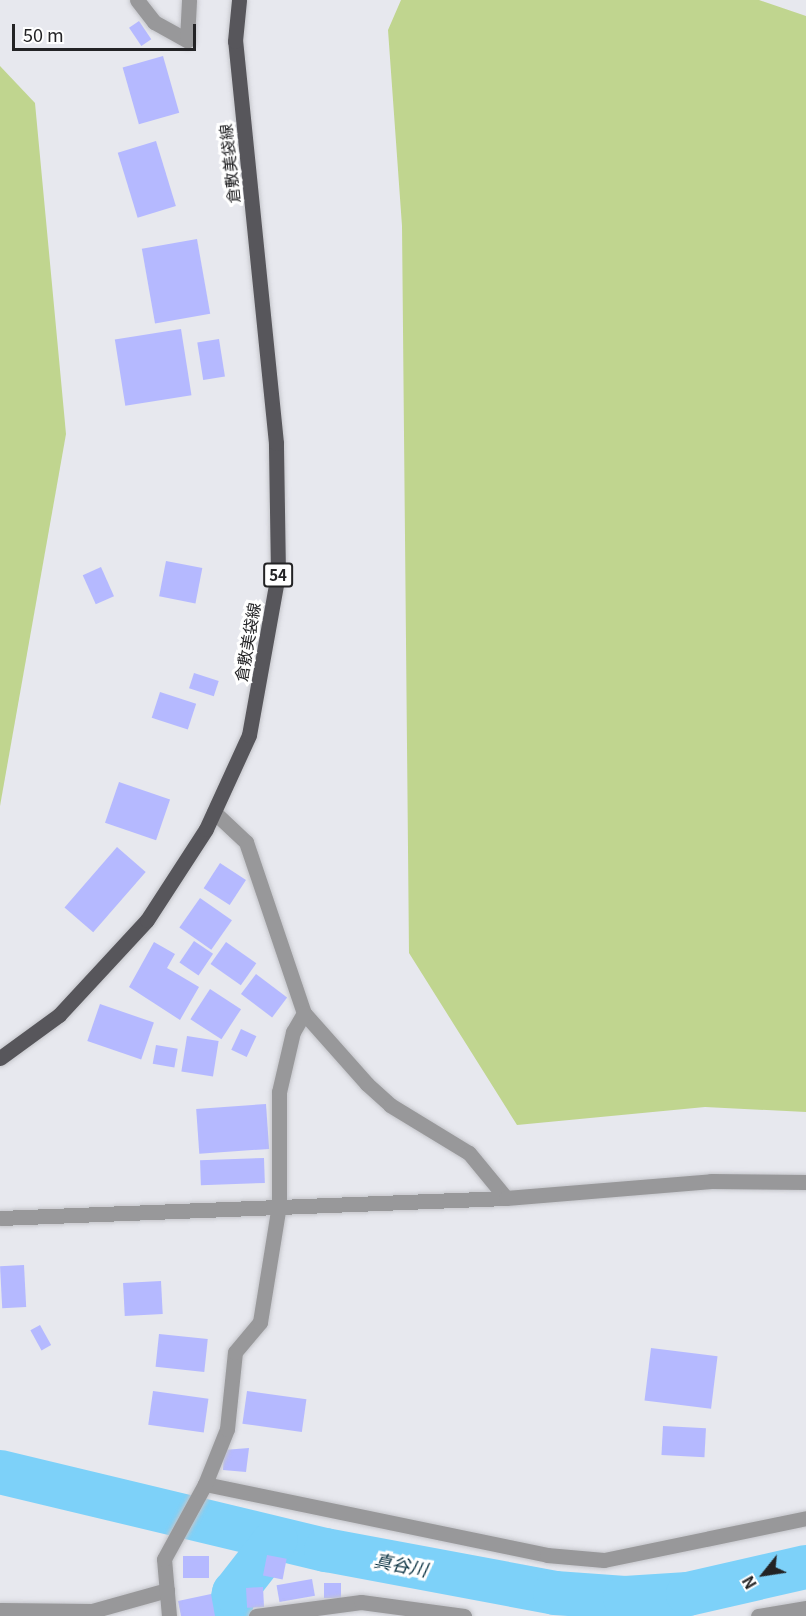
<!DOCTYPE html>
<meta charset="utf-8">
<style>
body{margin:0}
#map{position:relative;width:806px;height:1616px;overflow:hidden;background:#e7e8ee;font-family:Georgia,"Noto Sans JP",serif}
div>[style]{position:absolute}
.green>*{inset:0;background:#c0d58f}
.river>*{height:44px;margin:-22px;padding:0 22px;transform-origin:22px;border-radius:22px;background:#7dd1f9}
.building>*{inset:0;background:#b5b9ff;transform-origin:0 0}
.roads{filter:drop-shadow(0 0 2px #c4c5ca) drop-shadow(0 0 2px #c4c5ca)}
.minor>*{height:15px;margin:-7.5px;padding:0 7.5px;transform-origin:7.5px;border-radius:7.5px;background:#98989a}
.tertiary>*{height:15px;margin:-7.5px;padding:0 7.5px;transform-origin:7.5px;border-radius:7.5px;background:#98989a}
.primary>*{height:15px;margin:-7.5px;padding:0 7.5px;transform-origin:7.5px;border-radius:7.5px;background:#57565b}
span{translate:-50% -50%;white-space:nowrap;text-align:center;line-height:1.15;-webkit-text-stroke:6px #fff;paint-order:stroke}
.shield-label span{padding:2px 4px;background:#fff;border:2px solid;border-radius:4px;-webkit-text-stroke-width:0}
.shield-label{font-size:15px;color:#232325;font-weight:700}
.street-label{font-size:16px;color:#232325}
.water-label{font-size:18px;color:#072f3f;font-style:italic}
.north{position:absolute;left:734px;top:1544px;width:60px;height:60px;-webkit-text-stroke:4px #fff;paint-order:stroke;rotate:240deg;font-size:16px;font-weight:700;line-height:24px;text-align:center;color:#232325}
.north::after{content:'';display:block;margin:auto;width:21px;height:27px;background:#232325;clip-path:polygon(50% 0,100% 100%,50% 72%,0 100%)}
.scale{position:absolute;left:12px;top:24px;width:184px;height:27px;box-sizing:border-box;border:3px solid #232325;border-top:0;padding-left:8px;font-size:18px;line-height:21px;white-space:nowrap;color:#232325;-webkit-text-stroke:4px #fff;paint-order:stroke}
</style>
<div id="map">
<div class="green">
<div style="clip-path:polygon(401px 0,759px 0,806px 16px,806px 1112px,705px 1107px,517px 1125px,409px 953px,402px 226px,388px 30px)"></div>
<div style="clip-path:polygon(0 66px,35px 103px,66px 434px,0 806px)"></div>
</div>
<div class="river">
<div style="left:0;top:1472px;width:335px;rotate:13.5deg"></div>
<div style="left:326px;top:1550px;width:233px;rotate:10.6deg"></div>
<div style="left:555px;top:1593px;width:70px;rotate:4.1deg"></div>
<div style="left:625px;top:1598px;width:63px;rotate:-3.6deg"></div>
<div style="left:688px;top:1594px;width:121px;rotate:-12.9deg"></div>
<div style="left:229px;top:1616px;width:24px;rotate:-78deg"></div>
<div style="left:234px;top:1593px;width:68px;rotate:-52.1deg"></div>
</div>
<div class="building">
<div style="left:139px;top:21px;width:22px;height:12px;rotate:56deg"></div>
<div style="left:163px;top:56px;width:59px;height:42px;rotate:74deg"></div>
<div style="left:156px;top:141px;width:68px;height:40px;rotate:73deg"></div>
<div style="left:197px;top:239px;width:76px;height:56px;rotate:80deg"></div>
<div style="left:181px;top:329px;width:67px;height:67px;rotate:81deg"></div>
<div style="left:219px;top:339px;width:38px;height:22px;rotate:81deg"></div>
<div style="left:166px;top:561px;width:37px;height:36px;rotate:11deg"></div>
<div style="left:101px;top:567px;width:32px;height:20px;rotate:66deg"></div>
<div style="left:194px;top:673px;width:26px;height:16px;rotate:18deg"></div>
<div style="left:160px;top:692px;width:38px;height:27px;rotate:18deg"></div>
<div style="left:119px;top:782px;width:54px;height:43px;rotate:19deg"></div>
<div style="left:117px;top:847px;width:38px;height:80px;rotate:41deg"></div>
<div style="left:220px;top:863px;width:31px;height:30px;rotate:33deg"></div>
<div style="left:200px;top:898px;width:39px;height:36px;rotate:35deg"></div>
<div style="left:194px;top:941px;width:23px;height:26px;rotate:34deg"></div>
<div style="clip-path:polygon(154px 942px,175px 954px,167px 968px,199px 987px,180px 1020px,129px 987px)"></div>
<div style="left:226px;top:942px;width:37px;height:27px;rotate:35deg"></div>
<div style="left:256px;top:974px;width:39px;height:25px;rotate:37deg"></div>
<div style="left:210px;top:989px;width:37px;height:36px;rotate:33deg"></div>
<div style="left:100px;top:1004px;width:57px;height:39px;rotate:19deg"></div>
<div style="left:241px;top:1029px;width:17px;height:23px;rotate:25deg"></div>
<div style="left:187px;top:1036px;width:32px;height:36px;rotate:9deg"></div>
<div style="left:156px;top:1045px;width:22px;height:19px;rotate:10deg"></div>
<div style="left:266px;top:1104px;width:45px;height:70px;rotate:86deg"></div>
<div style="left:264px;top:1158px;width:25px;height:64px;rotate:88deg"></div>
<div style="left:24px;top:1265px;width:42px;height:24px;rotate:87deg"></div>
<div style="left:161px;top:1281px;width:33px;height:38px;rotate:87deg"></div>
<div style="left:40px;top:1325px;width:23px;height:11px;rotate:61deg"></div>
<div style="left:159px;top:1334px;width:49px;height:33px;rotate:6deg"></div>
<div style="left:651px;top:1348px;width:67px;height:53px;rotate:7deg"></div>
<div style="left:153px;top:1391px;width:56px;height:34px;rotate:8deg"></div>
<div style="left:247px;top:1391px;width:60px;height:33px;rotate:8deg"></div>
<div style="left:663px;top:1426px;width:43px;height:29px;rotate:3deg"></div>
<div style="clip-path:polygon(249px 1448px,246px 1472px,223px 1470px,224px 1450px)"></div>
<div style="left:267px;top:1555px;width:20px;height:21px;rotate:11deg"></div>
<div style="left:183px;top:1556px;width:26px;height:22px"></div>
<div style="left:312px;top:1579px;width:17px;height:36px;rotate:80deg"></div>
<div style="left:324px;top:1583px;width:17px;height:15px"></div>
<div style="left:263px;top:1587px;width:20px;height:17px;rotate:87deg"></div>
<div style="clip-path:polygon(211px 1594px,215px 1616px,181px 1616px,178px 1601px)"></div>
</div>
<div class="roads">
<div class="minor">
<div style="left:137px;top:0;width:28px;rotate:52deg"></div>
<div style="left:154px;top:22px;width:38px;rotate:29deg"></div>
<div style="left:187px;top:40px;width:40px;rotate:-87.1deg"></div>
<div style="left:214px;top:812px;width:44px;rotate:43.2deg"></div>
<div style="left:246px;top:842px;width:181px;rotate:71.3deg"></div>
<div style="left:304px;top:1013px;width:95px;rotate:48.4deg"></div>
<div style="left:367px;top:1084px;width:31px;rotate:42deg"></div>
<div style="left:390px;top:1105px;width:92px;rotate:31.3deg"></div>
<div style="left:469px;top:1153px;width:58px;rotate:50.6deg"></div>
<div style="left:205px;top:1484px;width:349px;rotate:11.7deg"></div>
<div style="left:547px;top:1555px;width:57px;rotate:5deg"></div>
<div style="left:604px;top:1560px;width:206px;rotate:-11.7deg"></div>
<div style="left:0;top:1610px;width:92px;rotate:0.6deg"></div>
<div style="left:92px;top:1611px;width:78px;rotate:-15.6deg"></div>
<div style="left:169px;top:1616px;width:57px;rotate:-95deg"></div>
<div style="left:164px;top:1559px;width:85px;rotate:-61.3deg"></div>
<div style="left:205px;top:1484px;width:59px;rotate:-68.2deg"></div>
<div style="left:227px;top:1429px;width:77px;rotate:-84.1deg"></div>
<div style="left:235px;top:1352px;width:39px;rotate:-50deg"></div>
<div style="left:260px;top:1322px;width:119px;rotate:-80.8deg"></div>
<div style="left:279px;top:1205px;width:113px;rotate:-90deg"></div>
<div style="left:279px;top:1092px;width:62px;rotate:-76.9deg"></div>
<div style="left:293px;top:1032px;width:22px;rotate:-60deg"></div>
<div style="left:256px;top:1616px;width:106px;rotate:-7.6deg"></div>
<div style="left:361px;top:1602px;width:104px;rotate:7.7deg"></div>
<div style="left:758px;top:1616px;width:49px;rotate:-9.5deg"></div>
</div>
<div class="tertiary">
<div style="left:0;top:1218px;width:506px;rotate:-2.26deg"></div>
<div style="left:506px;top:1198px;width:206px;rotate:-4.7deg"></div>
<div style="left:711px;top:1181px;width:95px;rotate:0.6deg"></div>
</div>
<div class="primary">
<div style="left:0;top:1058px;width:73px;rotate:-36.1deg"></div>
<div style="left:59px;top:1015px;width:129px;rotate:-47.2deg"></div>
<div style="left:147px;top:920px;width:108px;rotate:-57deg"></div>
<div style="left:206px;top:829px;width:103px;rotate:-65.4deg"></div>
<div style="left:249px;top:735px;width:164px;rotate:-79.8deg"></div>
<div style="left:278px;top:574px;width:131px;rotate:-90.9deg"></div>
<div style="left:276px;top:443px;width:404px;rotate:-95.8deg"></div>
<div style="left:235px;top:41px;width:41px;rotate:-84.4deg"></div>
</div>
</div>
<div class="shield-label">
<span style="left:278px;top:575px">54</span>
</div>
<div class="street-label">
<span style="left:229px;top:164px;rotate:-96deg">倉敷美袋線</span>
<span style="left:247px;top:642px;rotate:-80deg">倉敷美袋線</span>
</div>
<div class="water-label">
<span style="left:401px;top:1564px;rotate:11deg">真谷川</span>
</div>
<div class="north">N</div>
<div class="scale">50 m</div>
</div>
